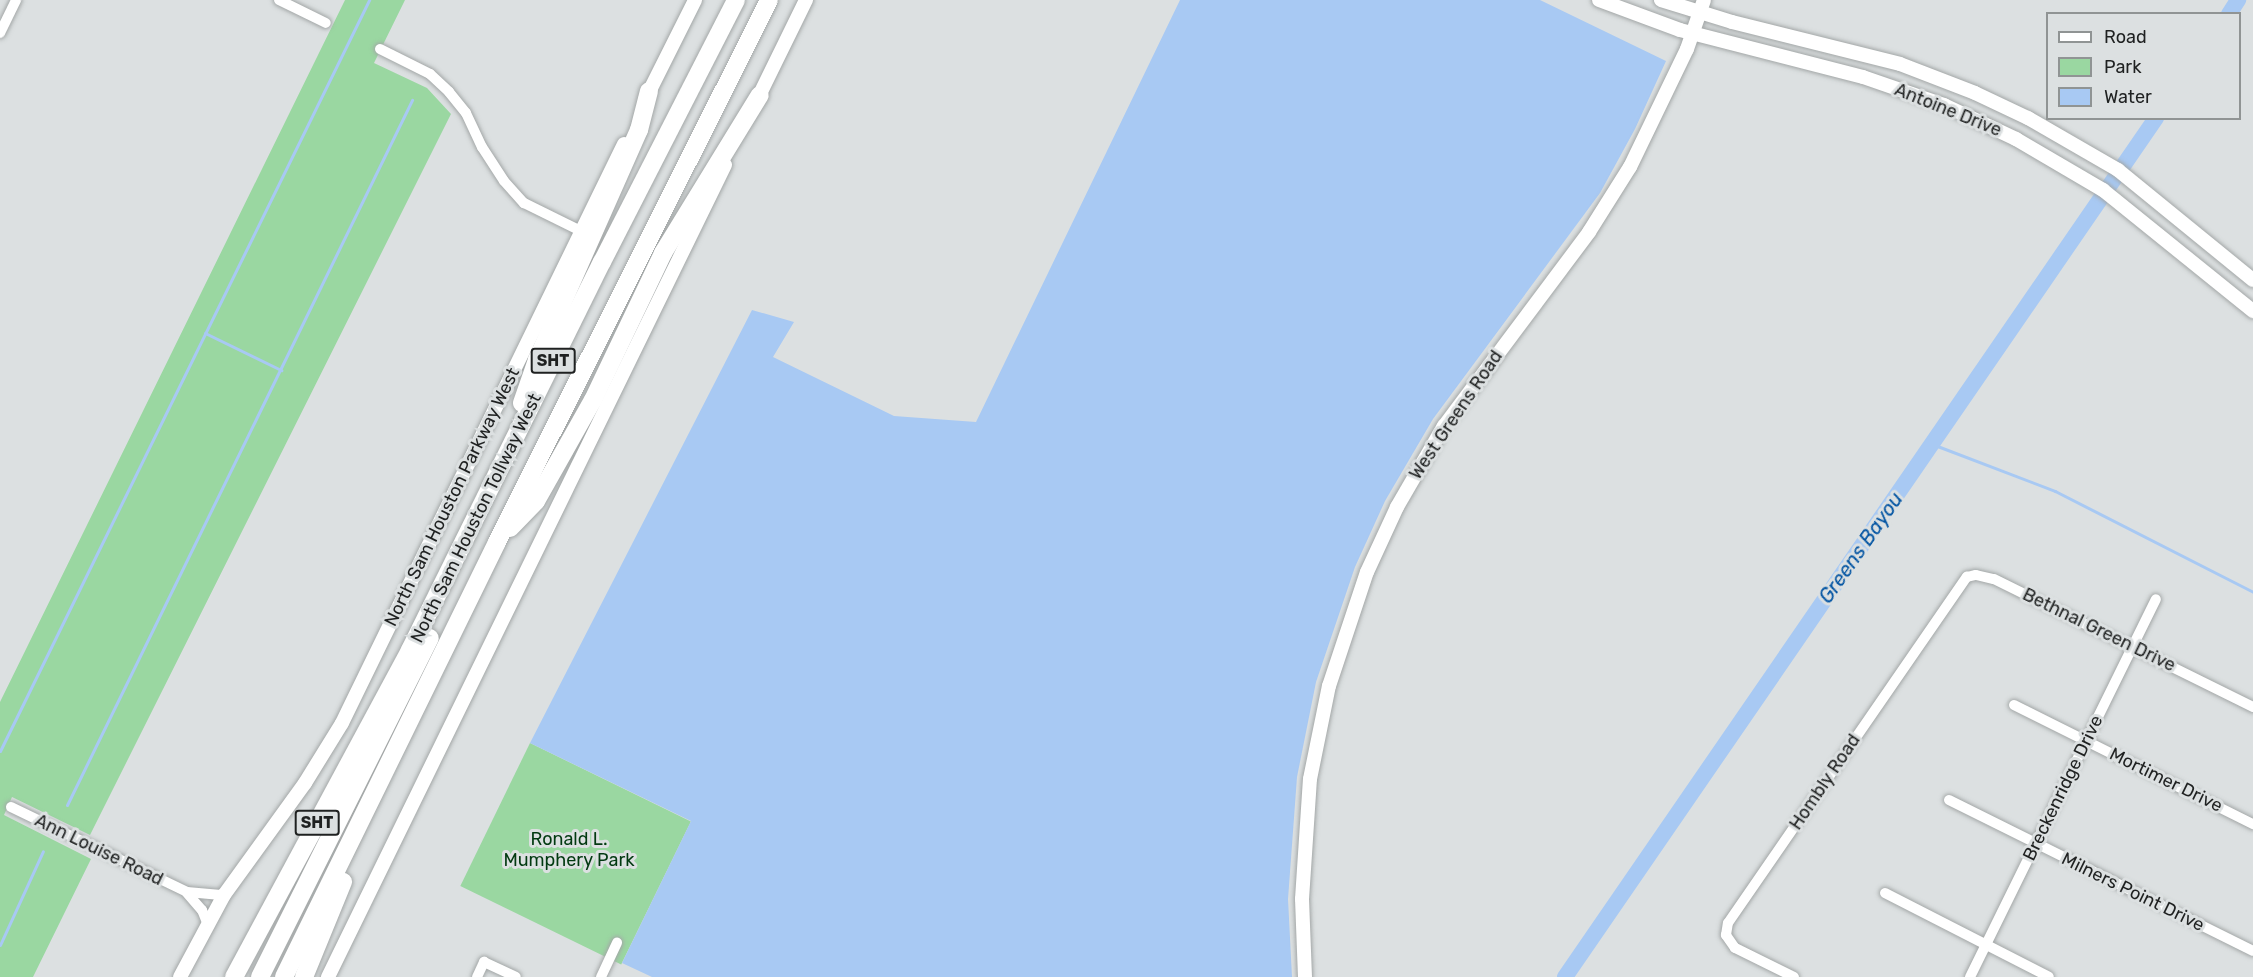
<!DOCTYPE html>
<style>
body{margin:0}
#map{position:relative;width:2253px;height:977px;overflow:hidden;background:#dce0e1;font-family:Rubik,sans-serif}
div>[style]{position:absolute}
.green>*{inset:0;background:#9ad7a1;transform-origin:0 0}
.water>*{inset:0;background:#a8c9f3}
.stream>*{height:3px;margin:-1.5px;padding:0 1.5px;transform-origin:1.5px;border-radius:1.5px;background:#a8c9f3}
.river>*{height:16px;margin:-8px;padding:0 8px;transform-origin:8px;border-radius:8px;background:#a8c9f3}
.roads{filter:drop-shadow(0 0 2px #a3a7a7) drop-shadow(0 0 2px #a3a7a7)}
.minor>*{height:10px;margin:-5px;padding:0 5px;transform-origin:5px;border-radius:5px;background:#fff}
.secondary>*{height:14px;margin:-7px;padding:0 7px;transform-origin:7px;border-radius:7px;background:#fff}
.motorway>*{height:18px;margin:-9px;padding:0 9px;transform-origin:9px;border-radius:9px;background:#fff}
span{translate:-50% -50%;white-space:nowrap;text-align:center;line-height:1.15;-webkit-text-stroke:6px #dce0e1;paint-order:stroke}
.shield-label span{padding:2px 4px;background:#dce0e1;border:2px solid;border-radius:4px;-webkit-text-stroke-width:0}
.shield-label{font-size:16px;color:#1f2121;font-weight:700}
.street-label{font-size:18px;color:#1f2121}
.park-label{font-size:18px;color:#023a11}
.water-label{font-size:20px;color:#0053a2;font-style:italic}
.legend{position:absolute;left:2046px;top:12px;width:195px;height:108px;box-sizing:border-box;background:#dce0e1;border:2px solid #909494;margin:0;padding:8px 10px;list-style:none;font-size:18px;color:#1f2121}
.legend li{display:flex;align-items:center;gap:12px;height:30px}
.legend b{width:30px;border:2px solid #909494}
</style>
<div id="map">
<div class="green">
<div style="clip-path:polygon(345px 0,405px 0,374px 63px,427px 88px,451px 114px,90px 835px,12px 797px,4px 815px,91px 859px,33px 977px,0 977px,0 702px)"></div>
<div style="left:530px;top:743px;width:179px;height:159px;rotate:26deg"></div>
</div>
<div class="water">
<div style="clip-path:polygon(1180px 0,1540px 0,1666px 61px,1635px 129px,1600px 193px,1433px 419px,1385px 501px,1355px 567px,1316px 682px,1297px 777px,1288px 899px,1292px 977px,652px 977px,622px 963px,691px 821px,530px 743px,752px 310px,794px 322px,773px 357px,894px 416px,976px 422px)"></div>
</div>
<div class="stream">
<div style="left:205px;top:333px;width:85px;rotate:26deg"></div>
<div style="left:1932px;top:444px;width:132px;rotate:20.9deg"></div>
<div style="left:2055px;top:491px;width:222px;rotate:27deg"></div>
<div style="left:0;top:751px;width:837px;rotate:-63.83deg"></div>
<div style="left:67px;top:805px;width:785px;rotate:-63.92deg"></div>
<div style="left:0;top:945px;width:103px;rotate:-65.4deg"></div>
</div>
<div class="river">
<div style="left:2229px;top:14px;width:17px;rotate:-57deg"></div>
<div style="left:1565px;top:977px;width:1043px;rotate:-55.47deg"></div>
</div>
<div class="roads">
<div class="minor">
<div style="left:279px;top:0;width:52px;rotate:26.1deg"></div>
<div style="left:0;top:33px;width:37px;rotate:-64deg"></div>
<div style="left:380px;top:49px;width:56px;rotate:26.6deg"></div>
<div style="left:430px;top:74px;width:26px;rotate:43deg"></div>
<div style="left:449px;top:92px;width:27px;rotate:51deg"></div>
<div style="left:466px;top:113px;width:38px;rotate:65deg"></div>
<div style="left:482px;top:147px;width:40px;rotate:57.1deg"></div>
<div style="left:504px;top:181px;width:30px;rotate:48deg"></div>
<div style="left:524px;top:203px;width:64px;rotate:26.2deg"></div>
<div style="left:2014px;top:705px;width:267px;rotate:26.5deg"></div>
<div style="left:1949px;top:800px;width:339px;rotate:26.4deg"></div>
<div style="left:11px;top:807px;width:195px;rotate:25.8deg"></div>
<div style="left:187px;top:892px;width:37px;rotate:5deg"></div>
<div style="left:187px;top:893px;width:23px;rotate:49deg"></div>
<div style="left:202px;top:910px;width:16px;rotate:68deg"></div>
<div style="left:1885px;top:893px;width:184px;rotate:27.1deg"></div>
<div style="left:477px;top:977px;width:17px;rotate:-65deg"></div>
<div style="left:484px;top:962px;width:35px;rotate:25deg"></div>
<div style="left:601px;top:977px;width:38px;rotate:-65deg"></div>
<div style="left:1794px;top:977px;width:66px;rotate:-153.8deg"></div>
<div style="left:1735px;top:948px;width:16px;rotate:-125deg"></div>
<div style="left:1726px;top:935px;width:12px;rotate:-81deg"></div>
<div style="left:1728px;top:923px;width:421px;rotate:-55.4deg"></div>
<div style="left:1967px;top:577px;width:9px;rotate:-13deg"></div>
<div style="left:1976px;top:575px;width:18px;rotate:13deg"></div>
<div style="left:1994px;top:579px;width:289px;rotate:26.3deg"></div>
<div style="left:1970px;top:977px;width:421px;rotate:-63.8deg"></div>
</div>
<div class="secondary">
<div style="left:1599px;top:0;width:86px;rotate:20.3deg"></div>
<div style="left:1680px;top:30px;width:189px;rotate:14.4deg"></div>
<div style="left:1863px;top:77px;width:86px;rotate:19.1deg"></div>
<div style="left:1944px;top:105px;width:80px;rotate:25.3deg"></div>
<div style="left:2016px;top:139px;width:101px;rotate:30.4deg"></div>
<div style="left:2103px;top:190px;width:193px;rotate:38.9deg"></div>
<div style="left:1661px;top:0;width:74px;rotate:17.2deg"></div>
<div style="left:1732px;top:22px;width:173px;rotate:14deg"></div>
<div style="left:1900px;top:64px;width:80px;rotate:21.1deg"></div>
<div style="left:1975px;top:93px;width:59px;rotate:25.3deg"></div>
<div style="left:2028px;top:118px;width:104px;rotate:30deg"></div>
<div style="left:2118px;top:170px;width:174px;rotate:39.2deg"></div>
<div style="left:645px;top:100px;width:112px;rotate:-63.4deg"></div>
<div style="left:756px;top:102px;width:114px;rotate:-63.9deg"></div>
<div style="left:180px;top:977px;width:93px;rotate:-61.8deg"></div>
<div style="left:224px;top:895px;width:138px;rotate:-54.1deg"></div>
<div style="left:305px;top:783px;width:70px;rotate:-58.3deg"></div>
<div style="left:342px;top:723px;width:644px;rotate:-64.03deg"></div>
<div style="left:328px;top:977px;width:904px;rotate:-63.95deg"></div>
<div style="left:1305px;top:977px;width:78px;rotate:-92.2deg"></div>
<div style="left:1302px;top:899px;width:120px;rotate:-86.2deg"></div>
<div style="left:1310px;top:779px;width:95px;rotate:-78.5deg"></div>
<div style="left:1329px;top:686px;width:120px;rotate:-71.6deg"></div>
<div style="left:1367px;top:572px;width:72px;rotate:-65.2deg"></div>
<div style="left:1397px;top:507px;width:94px;rotate:-59.9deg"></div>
<div style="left:1444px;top:426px;width:242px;rotate:-53.2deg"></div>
<div style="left:1589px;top:232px;width:77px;rotate:-57.8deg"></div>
<div style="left:1630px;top:167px;width:131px;rotate:-64.2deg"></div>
<div style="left:1687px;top:49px;width:52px;rotate:-70.9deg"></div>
</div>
<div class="motorway">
<div style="left:522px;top:403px;width:46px;rotate:-70.8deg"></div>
<div style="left:537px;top:360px;width:252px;rotate:-66.1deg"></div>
<div style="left:639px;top:130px;width:40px;rotate:-75.6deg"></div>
<div style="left:510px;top:528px;width:37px;rotate:-46deg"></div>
<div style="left:536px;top:501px;width:116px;rotate:-60.6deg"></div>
<div style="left:593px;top:400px;width:163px;rotate:-64.5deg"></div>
<div style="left:663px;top:253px;width:185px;rotate:-58.5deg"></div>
<div style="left:234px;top:977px;width:371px;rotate:-61.7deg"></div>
<div style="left:410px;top:650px;width:433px;rotate:-63.7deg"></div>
<div style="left:602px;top:262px;width:294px;rotate:-62.9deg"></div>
<div style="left:260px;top:977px;width:379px;rotate:-63.4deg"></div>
<div style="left:284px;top:977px;width:484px;rotate:-63.9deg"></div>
<div style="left:497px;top:542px;width:606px;rotate:-63.35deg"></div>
<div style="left:304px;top:977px;width:103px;rotate:-67.7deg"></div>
</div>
</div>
<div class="shield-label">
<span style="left:553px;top:361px">SHT</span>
<span style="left:317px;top:823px">SHT</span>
</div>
<div class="street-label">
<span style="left:1948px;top:110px;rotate:22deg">Antoine Drive</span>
<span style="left:1456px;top:415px;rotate:-56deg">West Greens Road</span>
<span style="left:452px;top:497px;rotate:-64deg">North Sam Houston Parkway West</span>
<span style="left:476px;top:518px;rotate:-64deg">North Sam Houston Tollway West</span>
<span style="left:2099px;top:630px;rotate:26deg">Bethnal Green Drive</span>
<span style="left:2166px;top:780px;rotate:26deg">Mortimer Drive</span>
<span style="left:1825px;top:782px;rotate:-56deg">Hombly Road</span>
<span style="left:2063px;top:788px;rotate:-64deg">Breckenridge Drive</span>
<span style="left:99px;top:850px;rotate:26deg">Ann Louise Road</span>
<span style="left:2133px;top:892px;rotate:26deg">Milners Point Drive</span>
</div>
<div class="park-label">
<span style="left:569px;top:850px">Ronald L.<br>Mumphery Park</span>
</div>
<div class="water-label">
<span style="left:1861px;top:548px;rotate:-55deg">Greens Bayou</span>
</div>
<ul class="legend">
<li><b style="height:8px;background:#fff"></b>Road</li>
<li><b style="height:16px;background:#9ad7a1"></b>Park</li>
<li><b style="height:16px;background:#a8c9f3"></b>Water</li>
</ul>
</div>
